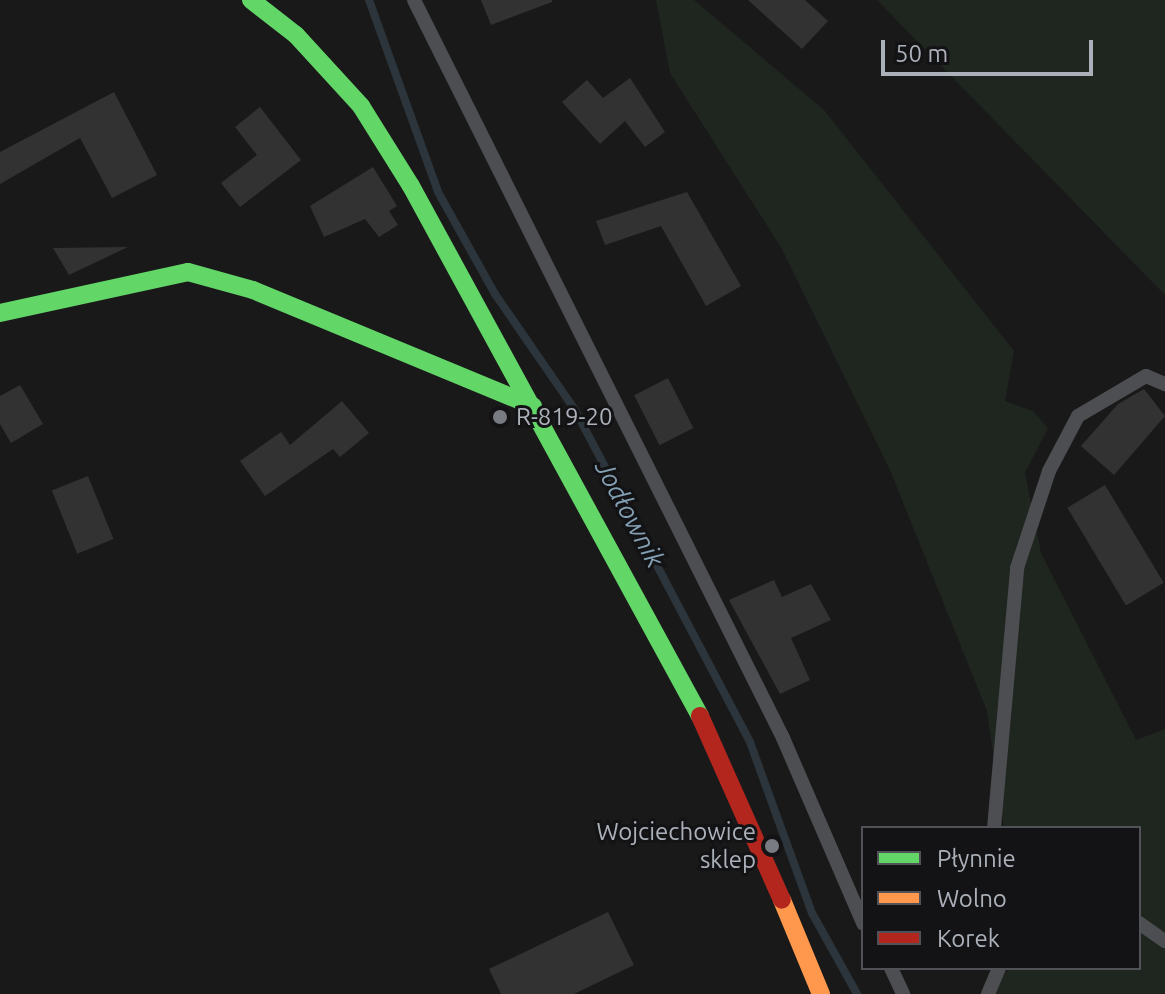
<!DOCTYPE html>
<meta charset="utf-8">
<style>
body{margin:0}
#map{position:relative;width:1165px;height:994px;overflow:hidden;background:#191919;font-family:Ubuntu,sans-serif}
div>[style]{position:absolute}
.green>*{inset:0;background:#1f2620}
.stream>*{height:8px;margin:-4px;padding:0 4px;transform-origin:4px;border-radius:4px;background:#2c353b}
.building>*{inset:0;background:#323233;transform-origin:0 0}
.lane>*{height:14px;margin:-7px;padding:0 7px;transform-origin:7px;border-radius:7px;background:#4d4e52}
.fast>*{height:18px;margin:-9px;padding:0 9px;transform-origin:9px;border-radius:9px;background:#63d668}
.slow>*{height:18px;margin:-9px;padding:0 9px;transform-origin:9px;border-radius:9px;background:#ff974d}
.jam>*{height:18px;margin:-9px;padding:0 9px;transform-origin:9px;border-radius:9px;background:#b3261e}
.dots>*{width:22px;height:22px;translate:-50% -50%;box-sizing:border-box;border:4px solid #131315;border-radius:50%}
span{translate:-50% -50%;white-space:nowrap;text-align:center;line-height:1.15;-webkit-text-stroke:6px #131315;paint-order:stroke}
.poi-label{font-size:24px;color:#abb0b9}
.left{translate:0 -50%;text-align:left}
.right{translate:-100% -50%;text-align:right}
.water-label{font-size:26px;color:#839fb2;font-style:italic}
.legend{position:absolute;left:861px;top:826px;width:280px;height:144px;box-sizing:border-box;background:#131315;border:2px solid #505257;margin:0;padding:10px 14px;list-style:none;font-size:24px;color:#abb0b9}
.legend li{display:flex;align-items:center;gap:16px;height:40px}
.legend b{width:40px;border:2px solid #505257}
.scale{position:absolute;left:881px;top:40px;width:212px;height:36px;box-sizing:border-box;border:4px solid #abb0b9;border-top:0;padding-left:10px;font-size:24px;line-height:28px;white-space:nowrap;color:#abb0b9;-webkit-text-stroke:6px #131315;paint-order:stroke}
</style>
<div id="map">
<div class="green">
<div style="clip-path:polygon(656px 0,694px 0,824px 110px,1014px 351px,1005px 401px,1033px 411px,1048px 428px,1025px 473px,1041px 553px,1136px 740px,1165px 729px,1165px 994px,988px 994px,1010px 968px,1139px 968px,1139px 828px,1004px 828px,987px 711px,890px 470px,782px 249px,670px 73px)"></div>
<div style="clip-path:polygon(877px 0,1165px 0,1165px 295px)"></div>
</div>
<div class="stream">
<div style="left:369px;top:0;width:204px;rotate:70.2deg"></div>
<div style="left:438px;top:192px;width:117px;rotate:60.8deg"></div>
<div style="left:495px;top:294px;width:141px;rotate:55.4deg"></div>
<div style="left:575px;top:410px;width:375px;rotate:62.2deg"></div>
<div style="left:750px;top:742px;width:182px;rotate:70.1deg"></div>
<div style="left:812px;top:913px;width:93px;rotate:60.9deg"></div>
</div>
<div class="building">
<div style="clip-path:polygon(481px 0,552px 0,552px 2px,491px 25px)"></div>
<div style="clip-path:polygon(748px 0,805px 0,828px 21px,802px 49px)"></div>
<div style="clip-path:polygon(630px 78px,665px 132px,645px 147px,625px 121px,600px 144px,562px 102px,587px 80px,603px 98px)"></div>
<div style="clip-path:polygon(114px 92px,157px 175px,112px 198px,80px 138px,0 184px,0 152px)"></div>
<div style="clip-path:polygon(260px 107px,301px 160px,240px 207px,221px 183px,257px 155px,235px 127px)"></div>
<div style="clip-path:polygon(373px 167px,397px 206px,389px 211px,398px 225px,379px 237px,365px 219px,324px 237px,310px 206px)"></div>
<div style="clip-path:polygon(687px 192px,741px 286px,706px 306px,661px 226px,605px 245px,596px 221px)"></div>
<div style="clip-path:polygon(128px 247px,69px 275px,53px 248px)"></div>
<div style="left:668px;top:378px;width:56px;height:38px;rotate:63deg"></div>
<div style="clip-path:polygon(20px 385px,43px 424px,11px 443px,0 424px,0 396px)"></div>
<div style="clip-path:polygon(1144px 389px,1165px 416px,1114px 475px,1081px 446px,1118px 404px)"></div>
<div style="clip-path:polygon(342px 401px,369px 433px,340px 457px,333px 449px,265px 496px,240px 461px,281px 432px,290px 445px)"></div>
<div style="left:88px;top:476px;width:68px;height:39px;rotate:68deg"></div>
<div style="left:1105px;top:485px;width:114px;height:44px;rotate:59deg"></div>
<div style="clip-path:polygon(774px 580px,782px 597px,811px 584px,831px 620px,791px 638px,810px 680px,780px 694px,729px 600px)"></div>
<div style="clip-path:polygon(608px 912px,634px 965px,574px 994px,501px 994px,489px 969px)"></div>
</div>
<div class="lane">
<div style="left:414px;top:0;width:825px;rotate:63.43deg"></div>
<div style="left:783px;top:738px;width:202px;rotate:66.6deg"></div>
<div style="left:994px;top:828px;width:261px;rotate:-84.9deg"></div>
<div style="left:1017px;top:568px;width:102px;rotate:-71.7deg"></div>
<div style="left:1049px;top:471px;width:62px;rotate:-62.2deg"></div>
<div style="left:1078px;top:416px;width:79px;rotate:-30.5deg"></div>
<div style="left:1146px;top:376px;width:21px;rotate:23deg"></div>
<div style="left:1139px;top:923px;width:32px;rotate:35deg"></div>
<div style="left:891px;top:968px;width:29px;rotate:65deg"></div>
<div style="left:988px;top:994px;width:28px;rotate:-67deg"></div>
</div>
<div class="fast">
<div style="left:251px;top:0;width:57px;rotate:37.9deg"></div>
<div style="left:296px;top:35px;width:96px;rotate:47.5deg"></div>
<div style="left:361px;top:106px;width:94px;rotate:58deg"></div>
<div style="left:411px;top:186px;width:604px;rotate:61.4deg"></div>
<div style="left:0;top:313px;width:192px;rotate:-12.3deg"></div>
<div style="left:188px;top:272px;width:67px;rotate:15.5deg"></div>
<div style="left:253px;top:290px;width:303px;rotate:22.5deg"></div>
</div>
<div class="slow">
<div style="left:782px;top:900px;width:102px;rotate:67.5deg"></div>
</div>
<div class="jam">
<div style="left:700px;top:716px;width:201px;rotate:66deg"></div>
</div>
<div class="dots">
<div style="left:500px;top:417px;background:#787b81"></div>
<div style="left:772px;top:846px;background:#787b81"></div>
</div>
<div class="poi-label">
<span class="left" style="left:516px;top:417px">R-819-20</span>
<span class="right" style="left:756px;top:846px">Wojciechowice<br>sklep</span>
</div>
<div class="water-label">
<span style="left:630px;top:514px;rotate:62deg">Jodłownik</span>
</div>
<ul class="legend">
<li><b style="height:10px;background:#63d668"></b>Płynnie</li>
<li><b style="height:10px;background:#ff974d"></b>Wolno</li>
<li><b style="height:10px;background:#b3261e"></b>Korek</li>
</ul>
<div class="scale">50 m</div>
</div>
